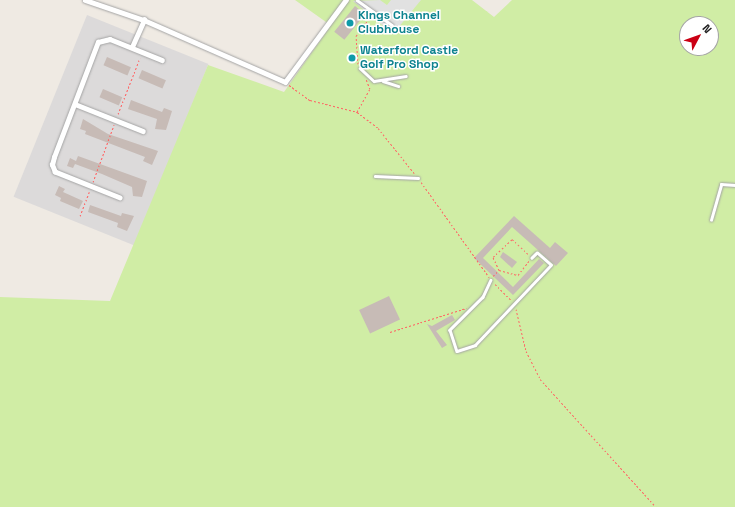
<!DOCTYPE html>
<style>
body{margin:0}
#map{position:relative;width:735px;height:507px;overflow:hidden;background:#efeae3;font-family:"Space Grotesk",sans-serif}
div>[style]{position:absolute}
.residential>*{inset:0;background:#dcdada;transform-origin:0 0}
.grass>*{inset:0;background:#d0eda5}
.parking>*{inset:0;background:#e1e1e1}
.building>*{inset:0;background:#c7bbb6;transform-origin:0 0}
.path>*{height:1px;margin-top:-0.5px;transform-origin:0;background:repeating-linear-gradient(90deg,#ff6464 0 2px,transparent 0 4px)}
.roads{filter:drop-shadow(0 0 1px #a4a4a4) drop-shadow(0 0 1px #a4a4a4)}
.lane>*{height:2.5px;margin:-1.25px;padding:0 1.25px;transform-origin:1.25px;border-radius:1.25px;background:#fff}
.street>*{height:4.5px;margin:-2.25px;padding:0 2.25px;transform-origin:2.25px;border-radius:2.25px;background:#fff}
.dots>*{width:11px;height:11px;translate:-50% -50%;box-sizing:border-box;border:2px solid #fff;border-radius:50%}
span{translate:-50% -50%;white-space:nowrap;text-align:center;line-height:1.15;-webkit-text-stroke:3px #fff;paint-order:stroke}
.culture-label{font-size:12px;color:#0d838f;font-weight:700}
.left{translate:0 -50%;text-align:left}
.north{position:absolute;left:679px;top:16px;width:40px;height:40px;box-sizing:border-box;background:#fff;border:1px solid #a5a5a5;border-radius:50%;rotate:49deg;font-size:11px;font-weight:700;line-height:16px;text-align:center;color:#1d1d1d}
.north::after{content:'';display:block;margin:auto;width:14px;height:18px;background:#cb0014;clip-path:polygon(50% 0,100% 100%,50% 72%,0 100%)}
</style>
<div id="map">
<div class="residential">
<div style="left:87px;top:15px;width:131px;height:196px;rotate:22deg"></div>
</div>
<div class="grass">
<div style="clip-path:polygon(evenodd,295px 0,472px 0,494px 17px,512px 0,735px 0,735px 507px,0 507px,0 297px,110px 301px,208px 65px,284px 92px,329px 28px,326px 22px,295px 0,687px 24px,711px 24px,711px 48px,687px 48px,687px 24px)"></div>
</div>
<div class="parking">
<div style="clip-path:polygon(380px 0,387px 5px,391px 0,421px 0,393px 34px,353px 1px)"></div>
</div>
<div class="building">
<div style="left:355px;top:6px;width:13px;height:33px;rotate:39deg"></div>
<div style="left:107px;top:57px;width:26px;height:9px;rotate:23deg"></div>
<div style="left:142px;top:70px;width:26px;height:9px;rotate:23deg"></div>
<div style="left:103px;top:89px;width:21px;height:9px;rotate:23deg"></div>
<div style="clip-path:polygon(131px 100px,162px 112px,164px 108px,172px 111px,166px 130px,155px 129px,157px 119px,128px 109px)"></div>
<div style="clip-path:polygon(83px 119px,108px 134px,158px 151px,152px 165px,143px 161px,145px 157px,85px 134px,86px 131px,80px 129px)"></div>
<div style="clip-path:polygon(78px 156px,147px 181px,142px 197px,133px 196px,132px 187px,102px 174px,75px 164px,73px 168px,67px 166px,70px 158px,76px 161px)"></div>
<div style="clip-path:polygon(59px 186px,65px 189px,63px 192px,83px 201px,79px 209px,60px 201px,61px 198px,55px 195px)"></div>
<div style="clip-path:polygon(90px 205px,121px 216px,122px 213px,134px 216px,127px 231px,117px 227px,118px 223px,88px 212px)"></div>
<div style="clip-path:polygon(514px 216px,550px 248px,555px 242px,568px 253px,556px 266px,512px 227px,483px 258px,513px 287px,539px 259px,544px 263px,513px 295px,474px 258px)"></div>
<div style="clip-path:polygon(503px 252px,517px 262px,512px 268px,500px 257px)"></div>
<div style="left:389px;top:296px;width:26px;height:33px;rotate:65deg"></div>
<div style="clip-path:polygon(452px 315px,455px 320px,436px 331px,447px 345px,442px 348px,427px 324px,432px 326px)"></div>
</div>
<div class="path">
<div style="left:358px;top:64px;width:28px;rotate:-94deg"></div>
<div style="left:356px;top:36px;width:26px;rotate:-53deg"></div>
<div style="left:289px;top:85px;width:26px;rotate:36deg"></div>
<div style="left:310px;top:100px;width:49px;rotate:14.3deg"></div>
<div style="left:357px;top:112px;width:26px;rotate:37deg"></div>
<div style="left:378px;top:128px;width:58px;rotate:51.3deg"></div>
<div style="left:357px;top:112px;width:26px;rotate:-61deg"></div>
<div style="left:370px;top:89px;width:11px;rotate:-112deg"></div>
<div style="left:118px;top:114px;width:60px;rotate:-68.6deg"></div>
<div style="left:93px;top:182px;width:61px;rotate:-69.8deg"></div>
<div style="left:421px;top:182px;width:117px;rotate:54.4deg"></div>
<div style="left:80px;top:216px;width:26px;rotate:-69deg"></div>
<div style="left:499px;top:270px;width:14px;rotate:-115deg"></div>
<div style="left:493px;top:257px;width:26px;rotate:-43deg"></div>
<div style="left:512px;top:239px;width:22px;rotate:43deg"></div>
<div style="left:493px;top:276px;width:8px;rotate:-45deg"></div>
<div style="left:499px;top:270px;width:20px;rotate:15deg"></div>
<div style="left:518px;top:275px;width:18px;rotate:-52deg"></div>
<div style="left:495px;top:284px;width:23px;rotate:45deg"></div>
<div style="left:516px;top:309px;width:43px;rotate:76.6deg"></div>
<div style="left:526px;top:351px;width:31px;rotate:63deg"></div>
<div style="left:540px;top:379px;width:173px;rotate:47.8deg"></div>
<div style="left:390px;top:332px;width:80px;rotate:-17.5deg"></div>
</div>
<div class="roads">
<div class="lane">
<div style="left:357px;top:0;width:43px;rotate:35.5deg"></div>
<div style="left:360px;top:68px;width:19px;rotate:43deg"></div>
<div style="left:374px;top:81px;width:32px;rotate:-9deg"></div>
<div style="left:383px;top:81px;width:16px;rotate:18deg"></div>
<div style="left:375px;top:176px;width:43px;rotate:2.7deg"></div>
<div style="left:711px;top:220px;width:37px;rotate:-74deg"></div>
<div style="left:721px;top:184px;width:14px;rotate:4deg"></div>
<div style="left:491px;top:280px;width:19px;rotate:115deg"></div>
<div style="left:483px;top:297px;width:47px;rotate:135deg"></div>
<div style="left:450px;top:330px;width:22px;rotate:72deg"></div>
<div style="left:457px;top:351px;width:19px;rotate:-18deg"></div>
<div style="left:475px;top:345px;width:110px;rotate:-46.5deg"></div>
<div style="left:551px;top:265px;width:18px;rotate:-139deg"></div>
<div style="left:537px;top:253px;width:7px;rotate:135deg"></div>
</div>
<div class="street">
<div style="left:85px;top:0;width:62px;rotate:18.7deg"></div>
<div style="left:144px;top:20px;width:154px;rotate:23.7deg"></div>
<div style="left:285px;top:82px;width:102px;rotate:-53.4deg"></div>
<div style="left:132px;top:47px;width:30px;rotate:-66deg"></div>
<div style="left:75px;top:104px;width:73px;rotate:21.7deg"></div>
<div style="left:120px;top:198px;width:70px;rotate:-158.2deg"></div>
<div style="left:55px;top:172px;width:8px;rotate:-113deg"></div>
<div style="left:52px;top:165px;width:8px;rotate:-76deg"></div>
<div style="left:54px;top:157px;width:123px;rotate:-69.1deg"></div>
<div style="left:98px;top:42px;width:12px;rotate:-14deg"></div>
<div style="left:110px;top:39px;width:56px;rotate:22deg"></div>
</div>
</div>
<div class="dots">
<div style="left:350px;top:23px;background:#0f9aa8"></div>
<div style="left:352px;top:58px;background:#0f9aa8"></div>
</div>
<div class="culture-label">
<span class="left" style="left:358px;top:23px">Kings Channel<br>Clubhouse</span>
<span class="left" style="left:360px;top:58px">Waterford Castle<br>Golf Pro Shop</span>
</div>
<div class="north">N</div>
</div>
